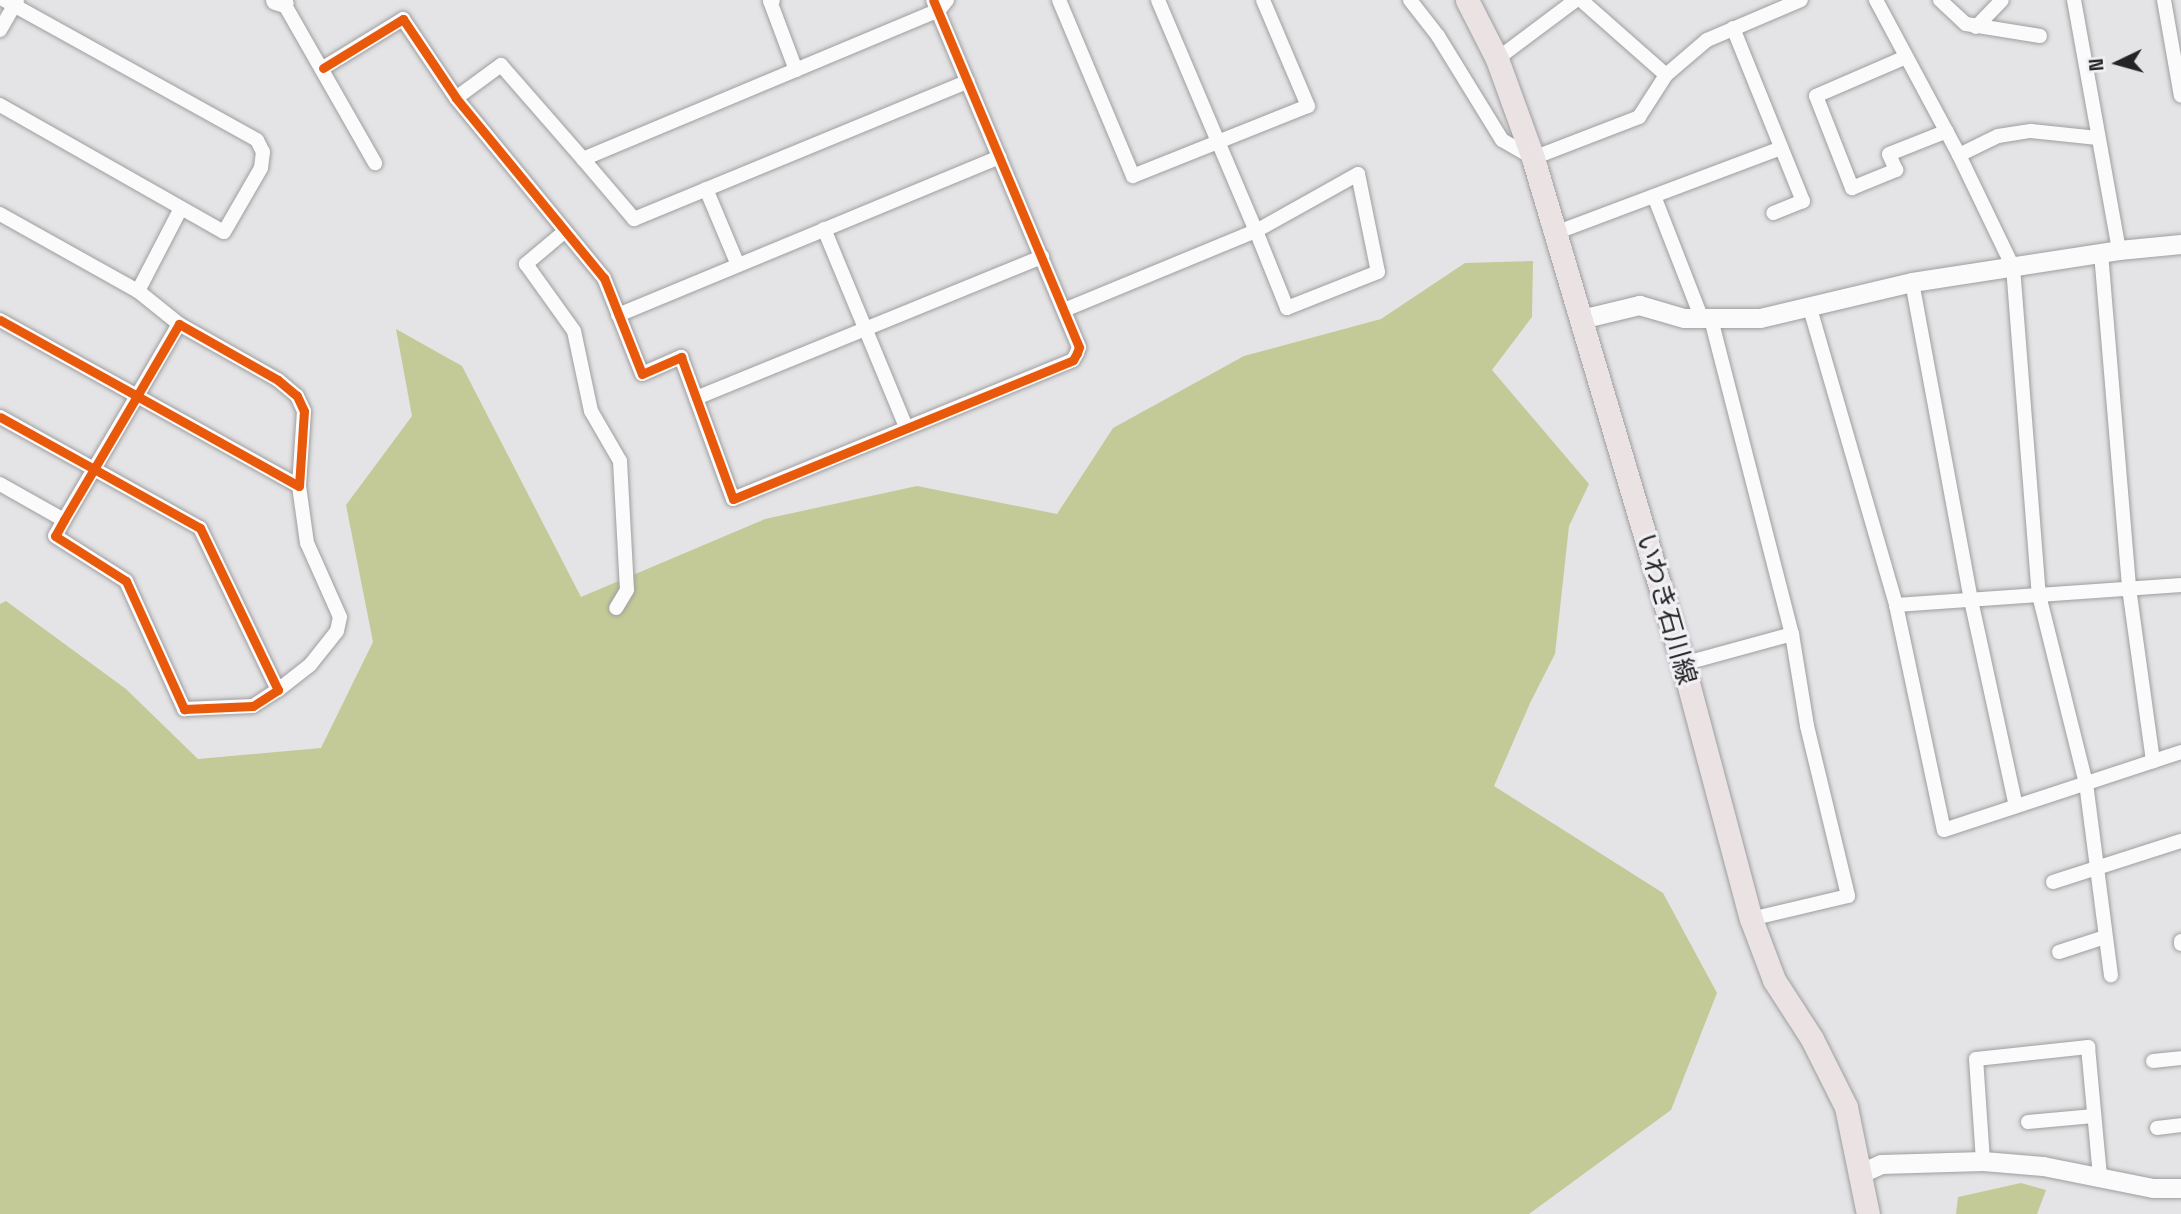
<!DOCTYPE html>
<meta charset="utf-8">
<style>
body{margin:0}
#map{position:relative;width:2181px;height:1214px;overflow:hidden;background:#e4e4e6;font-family:"Space Grotesk","Noto Sans JP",sans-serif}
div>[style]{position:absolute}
.forest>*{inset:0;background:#c4ca97}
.roads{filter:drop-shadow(0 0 2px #9e9ea0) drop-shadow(0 0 2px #9e9ea0)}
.street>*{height:14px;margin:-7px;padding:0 7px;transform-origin:7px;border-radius:7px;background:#fbfbfb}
.secondary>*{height:19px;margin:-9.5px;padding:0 9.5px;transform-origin:9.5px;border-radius:9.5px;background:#fbfbfb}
.primary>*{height:23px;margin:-11.5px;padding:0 11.5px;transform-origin:11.5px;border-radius:11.5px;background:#ebe3e3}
.cycleway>*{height:9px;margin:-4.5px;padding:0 4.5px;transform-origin:4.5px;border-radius:4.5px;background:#e8590c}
span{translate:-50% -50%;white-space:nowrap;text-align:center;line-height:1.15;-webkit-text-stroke:6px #f0f0f5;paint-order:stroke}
.street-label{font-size:26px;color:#242425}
.north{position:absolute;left:2083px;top:28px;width:70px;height:70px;-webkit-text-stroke:5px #f0f0f5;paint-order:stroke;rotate:265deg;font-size:19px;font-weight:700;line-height:28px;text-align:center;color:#242425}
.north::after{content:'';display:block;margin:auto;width:24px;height:32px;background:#242425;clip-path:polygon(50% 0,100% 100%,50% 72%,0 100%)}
</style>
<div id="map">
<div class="forest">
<div style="clip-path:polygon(1533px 261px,1532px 317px,1492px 370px,1589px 484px,1569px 526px,1555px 654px,1531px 701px,1494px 786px,1663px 893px,1717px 993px,1671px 1110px,1529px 1214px,0 1214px,0 604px,6px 601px,126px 689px,198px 759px,321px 748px,373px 642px,346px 505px,412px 416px,396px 329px,462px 366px,581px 597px,765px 519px,917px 486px,1057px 514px,1113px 428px,1244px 356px,1381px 319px,1465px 263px)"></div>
<div style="clip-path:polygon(2021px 1183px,2046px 1190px,2037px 1214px,1956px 1214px,1958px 1197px)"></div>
</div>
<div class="roads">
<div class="street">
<div style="left:282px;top:0;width:188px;rotate:60.3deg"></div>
<div style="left:773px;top:0;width:3px;rotate:162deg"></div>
<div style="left:770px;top:1px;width:74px;rotate:69.4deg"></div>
<div style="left:947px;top:0;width:13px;rotate:129deg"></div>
<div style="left:939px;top:10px;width:386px;rotate:157.3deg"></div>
<div style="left:583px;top:159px;width:79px;rotate:49.6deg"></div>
<div style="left:634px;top:219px;width:361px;rotate:-22.4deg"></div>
<div style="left:1059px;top:0;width:191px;rotate:67.2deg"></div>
<div style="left:1133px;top:176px;width:188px;rotate:-21.8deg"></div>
<div style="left:1308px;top:106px;width:115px;rotate:-113deg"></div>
<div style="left:1410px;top:0;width:46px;rotate:52.1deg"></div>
<div style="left:1438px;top:36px;width:122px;rotate:58.4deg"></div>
<div style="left:1502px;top:140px;width:36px;rotate:30deg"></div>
<div style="left:1533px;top:158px;width:114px;rotate:-21.1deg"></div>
<div style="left:1639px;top:117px;width:50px;rotate:-57.3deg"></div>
<div style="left:1666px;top:75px;width:54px;rotate:-40.5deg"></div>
<div style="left:1707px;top:40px;width:102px;rotate:-23.1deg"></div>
<div style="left:1581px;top:0;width:113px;rotate:41.4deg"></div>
<div style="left:1876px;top:0;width:176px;rotate:61.8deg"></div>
<div style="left:1959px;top:155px;width:124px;rotate:64.3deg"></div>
<div style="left:2013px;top:267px;width:329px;rotate:85.5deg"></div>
<div style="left:2039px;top:595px;width:194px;rotate:76deg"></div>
<div style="left:2086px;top:783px;width:194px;rotate:82.6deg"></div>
<div style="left:1940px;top:0;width:35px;rotate:43deg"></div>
<div style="left:1966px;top:24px;width:75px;rotate:9.2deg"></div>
<div style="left:2074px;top:0;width:254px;rotate:79.8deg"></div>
<div style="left:2164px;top:0;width:97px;rotate:80deg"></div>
<div style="left:1976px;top:27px;width:37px;rotate:-46deg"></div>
<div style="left:1733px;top:28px;width:187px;rotate:68deg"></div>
<div style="left:1803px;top:201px;width:32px;rotate:158deg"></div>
<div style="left:0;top:30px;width:34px;rotate:-60deg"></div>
<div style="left:1906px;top:57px;width:98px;rotate:156.6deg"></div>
<div style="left:1816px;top:96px;width:99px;rotate:68.6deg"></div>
<div style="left:1852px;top:188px;width:48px;rotate:-22.2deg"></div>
<div style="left:1896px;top:170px;width:17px;rotate:-114deg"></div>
<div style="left:1889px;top:154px;width:62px;rotate:-21.6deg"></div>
<div style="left:1497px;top:59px;width:99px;rotate:-36.8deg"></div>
<div style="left:323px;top:68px;width:94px;rotate:-31.5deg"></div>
<div style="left:403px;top:19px;width:95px;rotate:56.1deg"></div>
<div style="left:456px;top:98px;width:233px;rotate:50.6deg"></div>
<div style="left:604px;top:278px;width:103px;rotate:68.4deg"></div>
<div style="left:642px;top:374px;width:43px;rotate:-23.6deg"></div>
<div style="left:681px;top:357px;width:151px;rotate:69.9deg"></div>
<div style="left:733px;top:499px;width:367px;rotate:-22.2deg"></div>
<div style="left:1073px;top:360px;width:8px;rotate:-60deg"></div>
<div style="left:1077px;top:353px;width:6px;rotate:-72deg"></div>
<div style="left:1079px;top:347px;width:376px;rotate:-112.8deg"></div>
<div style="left:456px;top:98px;width:56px;rotate:-36.3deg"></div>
<div style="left:501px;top:65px;width:125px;rotate:48.9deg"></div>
<div style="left:0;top:105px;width:257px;rotate:29.6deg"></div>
<div style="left:224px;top:232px;width:74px;rotate:-60deg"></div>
<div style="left:261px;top:168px;width:16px;rotate:-83deg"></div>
<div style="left:263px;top:152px;width:13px;rotate:-117deg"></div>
<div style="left:257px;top:140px;width:289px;rotate:-151deg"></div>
<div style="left:1959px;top:155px;width:43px;rotate:-26deg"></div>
<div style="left:1998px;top:136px;width:33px;rotate:-9deg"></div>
<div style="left:2031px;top:131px;width:67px;rotate:6deg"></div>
<div style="left:706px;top:189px;width:82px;rotate:67.2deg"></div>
<div style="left:1654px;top:196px;width:132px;rotate:68.7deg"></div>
<div style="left:0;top:214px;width:158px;rotate:29.2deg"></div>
<div style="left:138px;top:291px;width:53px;rotate:38.8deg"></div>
<div style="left:824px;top:229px;width:214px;rotate:67.5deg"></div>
<div style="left:564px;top:232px;width:50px;rotate:139.9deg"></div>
<div style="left:526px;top:264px;width:82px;rotate:54.4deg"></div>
<div style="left:574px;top:331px;width:82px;rotate:78deg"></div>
<div style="left:591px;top:411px;width:58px;rotate:59.9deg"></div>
<div style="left:620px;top:461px;width:129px;rotate:86.9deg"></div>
<div style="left:627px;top:590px;width:21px;rotate:121deg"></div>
<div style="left:1555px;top:233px;width:241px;rotate:-20.6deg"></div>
<div style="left:2101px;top:253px;width:336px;rotate:85.2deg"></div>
<div style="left:2129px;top:588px;width:175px;rotate:82.1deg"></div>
<div style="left:1912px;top:282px;width:323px;rotate:79.5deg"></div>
<div style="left:1971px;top:600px;width:211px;rotate:77.7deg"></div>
<div style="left:138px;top:291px;width:93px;rotate:-62.6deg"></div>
<div style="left:1809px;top:305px;width:312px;rotate:73.8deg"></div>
<div style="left:1896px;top:605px;width:230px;rotate:78deg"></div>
<div style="left:1944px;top:830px;width:250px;rotate:-18.2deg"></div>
<div style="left:1064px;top:310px;width:208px;rotate:-22.4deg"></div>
<div style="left:1256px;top:231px;width:117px;rotate:-29.2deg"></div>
<div style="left:1358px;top:174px;width:100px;rotate:78.5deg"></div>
<div style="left:1378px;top:272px;width:98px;rotate:158.4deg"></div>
<div style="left:1287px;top:308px;width:83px;rotate:-111.9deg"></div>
<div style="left:1256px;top:231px;width:251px;rotate:-113deg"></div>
<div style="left:618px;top:315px;width:413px;rotate:-22.5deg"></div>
<div style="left:1711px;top:319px;width:325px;rotate:75.6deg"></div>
<div style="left:1792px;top:634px;width:93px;rotate:80.7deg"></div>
<div style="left:1807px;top:726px;width:175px;rotate:76.4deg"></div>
<div style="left:1848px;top:896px;width:100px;rotate:166.7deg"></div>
<div style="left:0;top:320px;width:157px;rotate:29deg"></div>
<div style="left:137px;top:396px;width:185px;rotate:29.1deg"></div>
<div style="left:299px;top:486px;width:75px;rotate:-86.2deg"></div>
<div style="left:304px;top:411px;width:17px;rotate:-115deg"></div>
<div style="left:297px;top:396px;width:25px;rotate:-140deg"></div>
<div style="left:278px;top:380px;width:114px;rotate:-150.5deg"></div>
<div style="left:179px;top:324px;width:83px;rotate:120.3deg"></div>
<div style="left:137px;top:396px;width:85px;rotate:120.5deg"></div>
<div style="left:94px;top:469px;width:59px;rotate:120.5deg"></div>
<div style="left:64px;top:520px;width:18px;rotate:119deg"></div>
<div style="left:55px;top:536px;width:84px;rotate:32.4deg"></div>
<div style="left:126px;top:581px;width:141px;rotate:65.6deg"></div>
<div style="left:184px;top:709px;width:69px;rotate:-2.5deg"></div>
<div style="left:253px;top:706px;width:30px;rotate:-33deg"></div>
<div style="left:278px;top:690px;width:180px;rotate:-115.7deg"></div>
<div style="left:200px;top:528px;width:121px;rotate:-150.9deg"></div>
<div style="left:94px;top:469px;width:107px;rotate:-151deg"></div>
<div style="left:696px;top:398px;width:374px;rotate:-22.2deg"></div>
<div style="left:0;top:484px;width:73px;rotate:29.4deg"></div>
<div style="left:1896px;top:605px;width:286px;rotate:-4deg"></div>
<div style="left:1683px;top:664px;width:113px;rotate:-15.4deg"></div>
<div style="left:278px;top:690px;width:41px;rotate:-38deg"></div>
<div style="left:310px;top:665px;width:43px;rotate:-51.5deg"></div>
<div style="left:337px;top:631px;width:14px;rotate:-78deg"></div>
<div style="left:340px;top:617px;width:81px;rotate:-114deg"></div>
<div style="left:307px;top:543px;width:58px;rotate:-98deg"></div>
<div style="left:2053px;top:882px;width:134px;rotate:-17.8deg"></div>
<div style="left:2181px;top:941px;width:3px;rotate:90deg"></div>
<div style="left:2059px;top:952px;width:48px;rotate:-18.1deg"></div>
<div style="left:2153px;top:1061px;width:28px;rotate:-6deg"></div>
<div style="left:2028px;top:1122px;width:66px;rotate:-5.2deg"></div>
<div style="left:2157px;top:1128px;width:24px;rotate:-7deg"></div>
<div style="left:1983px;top:1161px;width:102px;rotate:-93.9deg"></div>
<div style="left:1976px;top:1059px;width:113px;rotate:-6.1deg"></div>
<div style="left:2088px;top:1047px;width:130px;rotate:84.7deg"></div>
</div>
<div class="secondary">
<div style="left:275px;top:0;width:9px;rotate:18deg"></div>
<div style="left:1581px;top:319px;width:60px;rotate:-13.6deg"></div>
<div style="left:1639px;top:305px;width:47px;rotate:16.1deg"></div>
<div style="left:1684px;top:318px;width:76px"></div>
<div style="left:1760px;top:318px;width:156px;rotate:-13.3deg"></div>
<div style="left:1912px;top:282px;width:209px;rotate:-8.8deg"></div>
<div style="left:2119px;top:250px;width:62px;rotate:-5.5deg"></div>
<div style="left:1861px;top:1173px;width:22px;rotate:-24deg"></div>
<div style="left:1881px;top:1164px;width:102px;rotate:-1.7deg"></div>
<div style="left:1983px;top:1161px;width:60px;rotate:4.8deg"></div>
<div style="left:2043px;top:1166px;width:112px;rotate:11.3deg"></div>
<div style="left:2153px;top:1188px;width:28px"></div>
</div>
<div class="primary">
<div style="left:1467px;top:0;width:66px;rotate:63deg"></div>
<div style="left:1497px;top:59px;width:105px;rotate:70deg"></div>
<div style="left:1533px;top:158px;width:528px;rotate:73.49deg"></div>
<div style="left:1683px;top:664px;width:264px;rotate:75.1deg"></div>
<div style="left:1751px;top:919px;width:65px;rotate:69.3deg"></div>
<div style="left:1774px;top:980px;width:70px;rotate:57.2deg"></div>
<div style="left:1812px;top:1039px;width:76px;rotate:63.4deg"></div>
<div style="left:1846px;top:1107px;width:109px;rotate:78.4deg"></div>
</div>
</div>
<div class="cycleway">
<div style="left:323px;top:68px;width:94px;rotate:-31.5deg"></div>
<div style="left:403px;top:19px;width:95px;rotate:56.1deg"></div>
<div style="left:456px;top:98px;width:233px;rotate:50.6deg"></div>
<div style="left:604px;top:278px;width:103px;rotate:68.4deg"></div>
<div style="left:642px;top:374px;width:43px;rotate:-23.6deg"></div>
<div style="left:681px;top:357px;width:151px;rotate:69.9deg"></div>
<div style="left:733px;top:499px;width:367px;rotate:-22.2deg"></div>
<div style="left:1073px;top:360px;width:8px;rotate:-60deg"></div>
<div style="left:1077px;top:353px;width:6px;rotate:-72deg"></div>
<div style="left:1079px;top:347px;width:376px;rotate:-112.8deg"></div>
<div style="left:0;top:320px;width:157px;rotate:29deg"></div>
<div style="left:137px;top:396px;width:185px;rotate:29.1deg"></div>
<div style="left:299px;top:486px;width:75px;rotate:-86.2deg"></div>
<div style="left:304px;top:411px;width:17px;rotate:-115deg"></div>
<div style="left:297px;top:396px;width:25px;rotate:-140deg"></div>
<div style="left:278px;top:380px;width:114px;rotate:-150.5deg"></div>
<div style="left:179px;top:324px;width:83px;rotate:120.3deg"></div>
<div style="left:137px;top:396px;width:85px;rotate:120.5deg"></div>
<div style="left:94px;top:469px;width:59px;rotate:120.5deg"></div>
<div style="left:64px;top:520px;width:18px;rotate:119deg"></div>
<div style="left:55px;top:536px;width:84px;rotate:32.4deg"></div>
<div style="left:126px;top:581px;width:141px;rotate:65.6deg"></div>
<div style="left:184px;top:709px;width:69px;rotate:-2.5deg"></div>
<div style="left:253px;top:706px;width:30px;rotate:-33deg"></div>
<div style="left:278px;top:690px;width:180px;rotate:-115.7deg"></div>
<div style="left:200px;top:528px;width:121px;rotate:-150.9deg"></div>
<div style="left:94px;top:469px;width:107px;rotate:-151deg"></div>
</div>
<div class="street-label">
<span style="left:1666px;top:609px;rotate:74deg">いわき石川線</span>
</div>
<div class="north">N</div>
</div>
